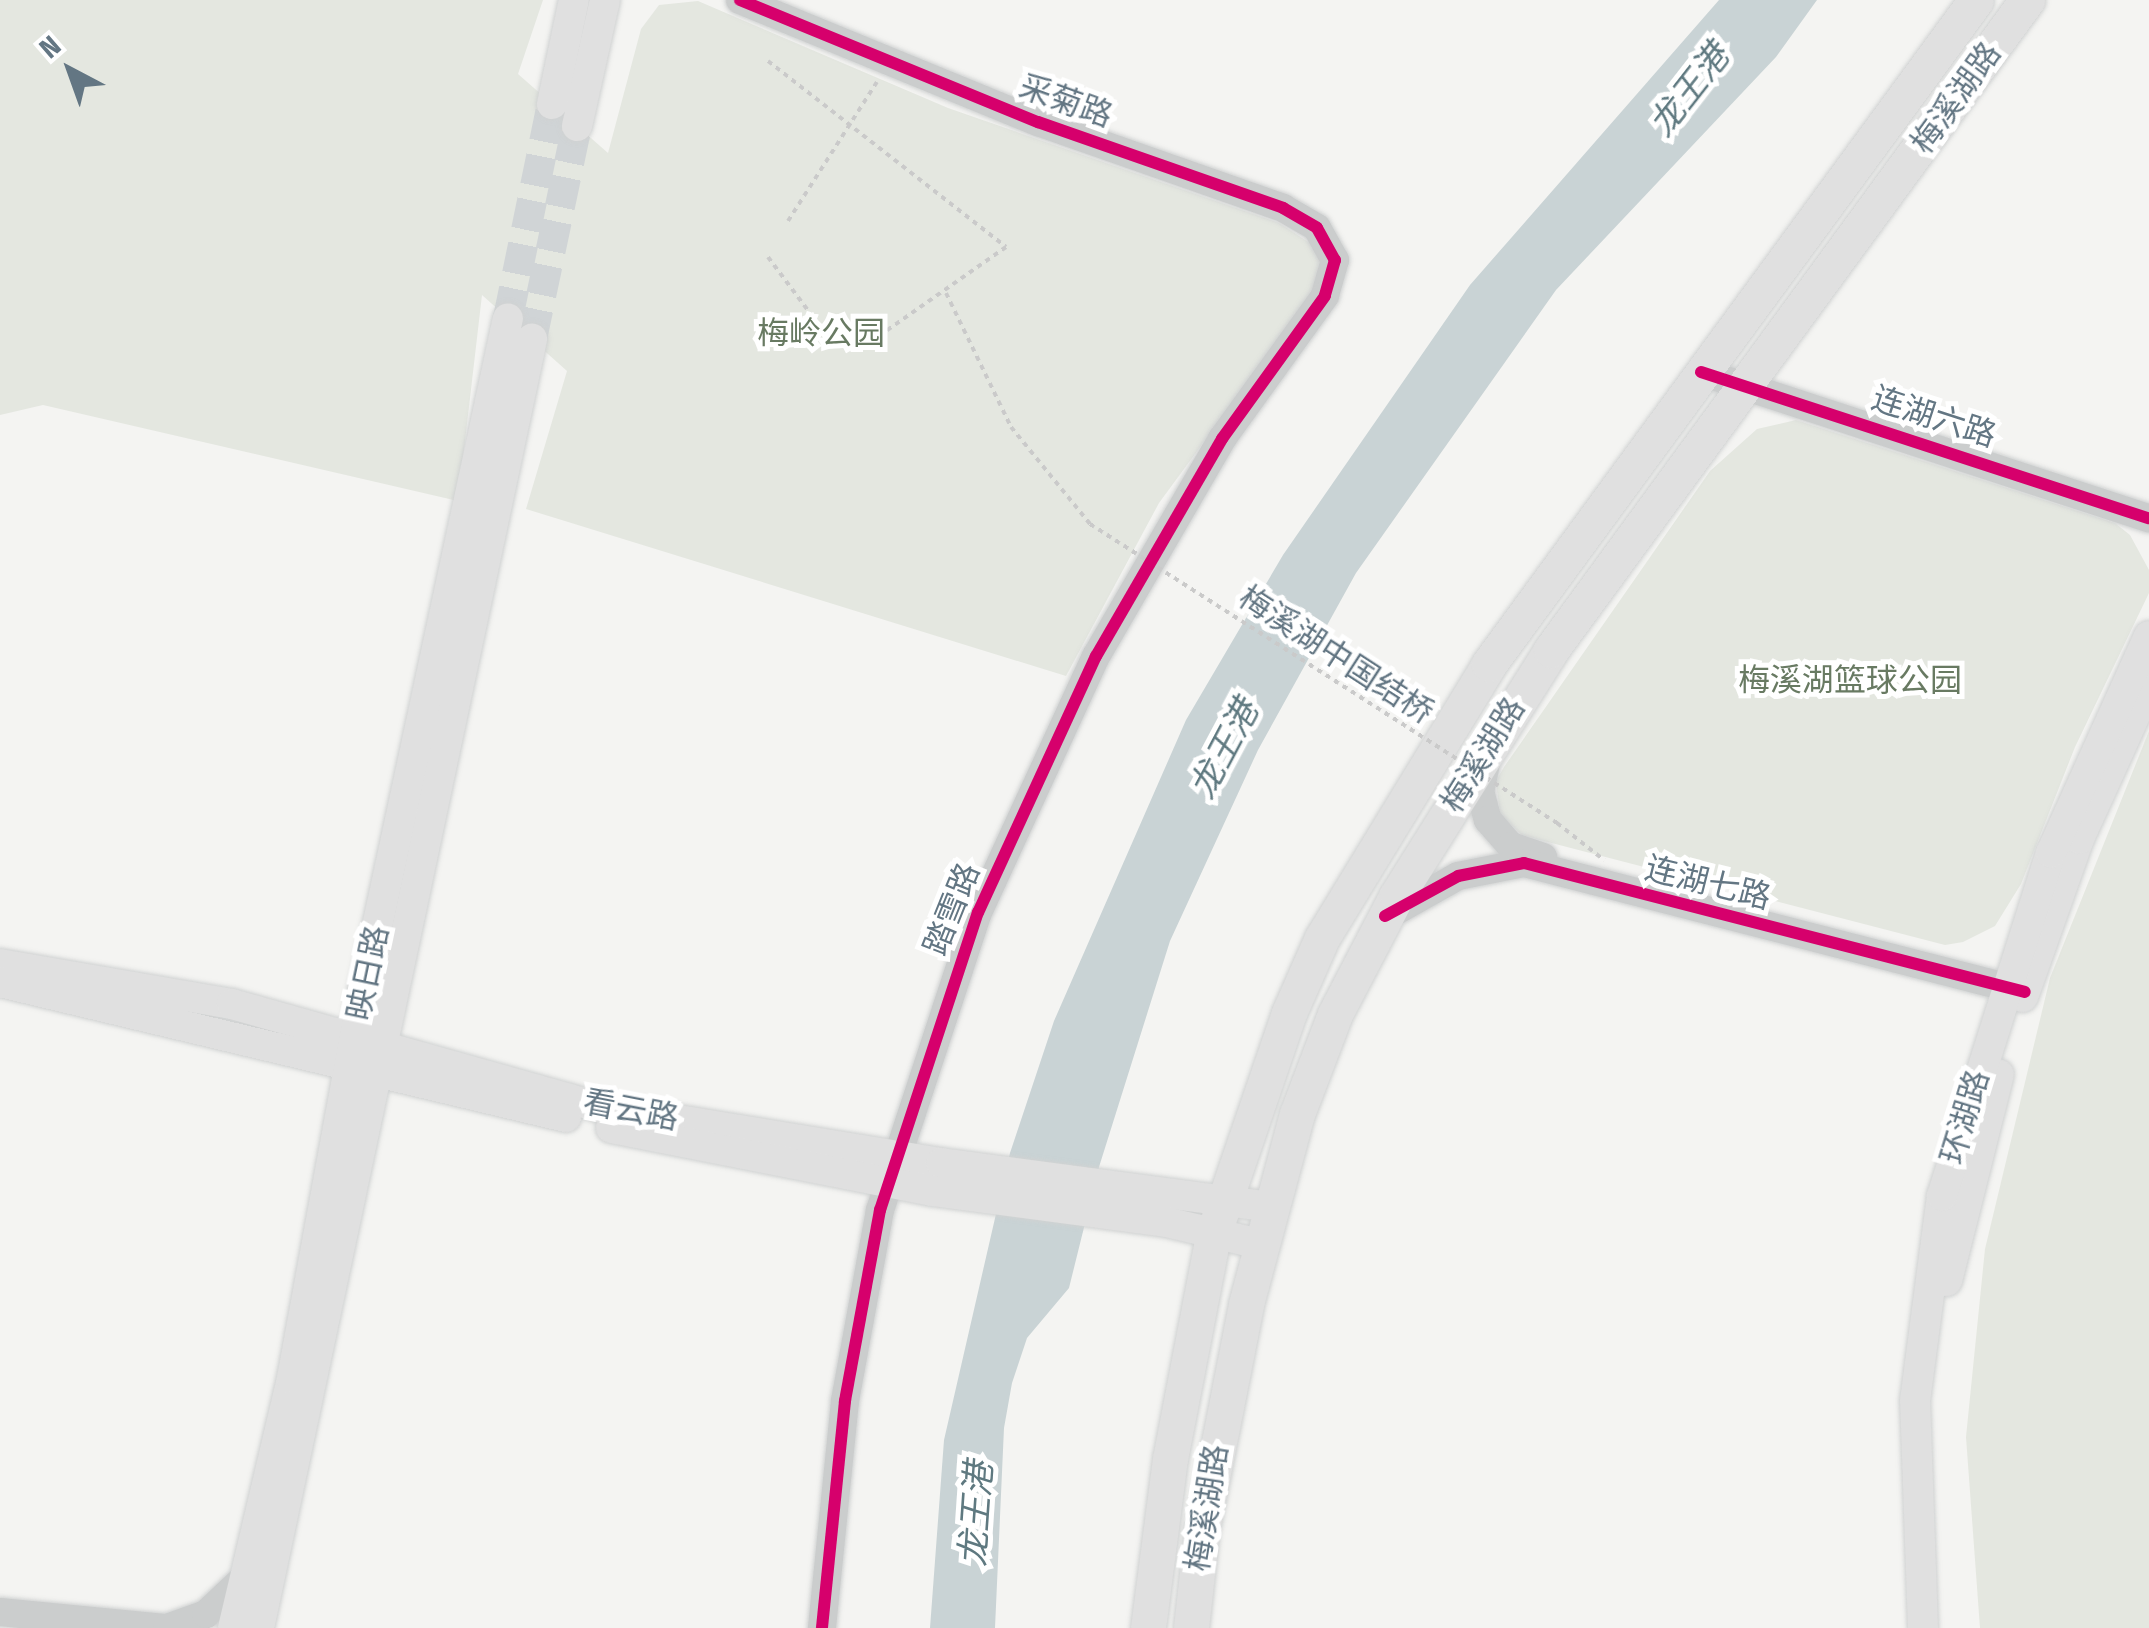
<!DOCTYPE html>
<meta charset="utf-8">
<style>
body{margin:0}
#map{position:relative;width:2149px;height:1628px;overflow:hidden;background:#f4f4f2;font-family:"Fira Sans Condensed","Noto Sans SC",sans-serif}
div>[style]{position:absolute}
.green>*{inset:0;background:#e4e7e0}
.water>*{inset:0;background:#c9d3d5}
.secondary-tunnel>*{height:30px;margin-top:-15px;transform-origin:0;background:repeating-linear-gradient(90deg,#d0d4d6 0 30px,transparent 0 45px)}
.path>*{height:4px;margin-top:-2px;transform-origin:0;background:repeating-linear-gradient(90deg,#cacaca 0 5px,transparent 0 10px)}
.roads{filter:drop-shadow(0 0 2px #d0d2d2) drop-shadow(0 0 2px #d0d2d2)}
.tertiary>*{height:28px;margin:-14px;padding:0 14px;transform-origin:14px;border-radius:14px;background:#cbcdcd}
.secondary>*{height:30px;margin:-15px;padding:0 15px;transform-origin:15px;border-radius:15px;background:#e0e0e0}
.primary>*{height:35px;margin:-17.5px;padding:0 17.5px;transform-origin:17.5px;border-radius:17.5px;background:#e0e0e0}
.path-bridge>*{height:4px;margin-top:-2px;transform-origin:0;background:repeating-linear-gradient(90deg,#cacaca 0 5px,transparent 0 10px)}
.cycleway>*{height:12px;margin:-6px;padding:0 6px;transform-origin:6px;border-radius:6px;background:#d6006c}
span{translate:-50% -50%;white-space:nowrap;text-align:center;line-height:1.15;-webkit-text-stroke:10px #fff;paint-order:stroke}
.street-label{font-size:32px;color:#637683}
.park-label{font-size:32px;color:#687a62}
.water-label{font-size:35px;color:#5f7980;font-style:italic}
.north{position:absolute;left:20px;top:20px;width:100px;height:100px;-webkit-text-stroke:8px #fff;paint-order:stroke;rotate:319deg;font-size:28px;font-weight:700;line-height:40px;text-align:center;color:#637683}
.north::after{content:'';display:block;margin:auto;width:35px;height:45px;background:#637683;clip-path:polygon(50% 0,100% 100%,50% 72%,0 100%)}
</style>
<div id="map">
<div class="green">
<div style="clip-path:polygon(0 0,543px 0,518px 74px,608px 153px,641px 29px,659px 5px,698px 1px,948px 108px,1279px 223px,1313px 245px,1322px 267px,1309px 299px,1159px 503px,1066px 676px,526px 509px,567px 371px,482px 295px,458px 501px,43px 405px,0 415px)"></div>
<div style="clip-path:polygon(1796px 420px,2115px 523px,2130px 535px,2149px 570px,2149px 593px,2075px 747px,2021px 884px,1995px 926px,1963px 942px,1945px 945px,1540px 840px,1522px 835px,1500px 814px,1496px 781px,1504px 767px,1710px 471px,1757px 429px)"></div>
<div style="clip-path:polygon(2149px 731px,2149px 1628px,1980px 1628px,1966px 1437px,1985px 1249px,2050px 978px)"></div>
</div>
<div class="water">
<div style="clip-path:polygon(1719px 0,1817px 0,1776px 57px,1556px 290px,1356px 573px,1258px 750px,1170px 941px,1099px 1167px,1069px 1288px,1027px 1338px,1012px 1383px,1004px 1428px,995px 1628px,930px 1628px,944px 1440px,1010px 1153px,1054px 1021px,1186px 720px,1283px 555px,1470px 285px)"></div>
</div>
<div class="secondary-tunnel">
<div style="left:508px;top:318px;width:218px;rotate:-78.4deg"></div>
<div style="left:532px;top:339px;width:218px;rotate:-78.1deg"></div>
</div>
<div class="path">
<div style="left:768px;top:61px;width:302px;rotate:38deg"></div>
<div style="left:1006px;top:247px;width:162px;rotate:145deg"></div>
<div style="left:873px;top:340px;width:49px;rotate:-171.7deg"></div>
<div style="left:825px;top:333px;width:95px;rotate:-126.9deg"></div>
<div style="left:788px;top:221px;width:165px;rotate:-57.4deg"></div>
<div style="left:946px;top:293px;width:149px;rotate:64.1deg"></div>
<div style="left:1011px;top:427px;width:125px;rotate:50.8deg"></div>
<div style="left:1557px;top:823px;width:60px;rotate:38.2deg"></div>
</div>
<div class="roads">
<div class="tertiary">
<div style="left:740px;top:0;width:322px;rotate:22.3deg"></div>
<div style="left:1038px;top:122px;width:260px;rotate:19.3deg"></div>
<div style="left:1283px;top:208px;width:39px;rotate:30deg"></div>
<div style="left:1317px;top:228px;width:37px;rotate:61deg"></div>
<div style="left:1335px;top:260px;width:37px;rotate:106deg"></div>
<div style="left:1325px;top:296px;width:176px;rotate:125.8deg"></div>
<div style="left:1222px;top:439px;width:251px;rotate:120.1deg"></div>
<div style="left:1096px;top:656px;width:282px;rotate:114.7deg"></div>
<div style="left:978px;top:912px;width:314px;rotate:108.2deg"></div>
<div style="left:880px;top:1210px;width:194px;rotate:100.4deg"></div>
<div style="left:845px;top:1401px;width:228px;rotate:95.8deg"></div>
<div style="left:1701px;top:372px;width:471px;rotate:18.1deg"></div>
<div style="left:1487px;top:759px;width:33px;rotate:102deg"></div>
<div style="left:1480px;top:791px;width:30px;rotate:75deg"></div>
<div style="left:1488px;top:820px;width:35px;rotate:49deg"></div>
<div style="left:1511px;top:846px;width:34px;rotate:19deg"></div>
<div style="left:1387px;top:916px;width:81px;rotate:-29.4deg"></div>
<div style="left:1458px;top:876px;width:67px;rotate:-11.1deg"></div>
<div style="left:1524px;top:863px;width:517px;rotate:14.44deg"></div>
<div style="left:0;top:1612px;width:168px;rotate:5.5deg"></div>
<div style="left:167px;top:1628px;width:41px;rotate:-19.7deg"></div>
<div style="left:206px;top:1614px;width:51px;rotate:-43.4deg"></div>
</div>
<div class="secondary">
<div style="left:552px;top:104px;width:106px;rotate:-78.1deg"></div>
<div style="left:577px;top:126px;width:129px;rotate:-77.5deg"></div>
<div style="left:0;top:964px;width:235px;rotate:9.8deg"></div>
<div style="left:232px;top:1004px;width:381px;rotate:15.7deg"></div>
<div style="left:599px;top:1107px;width:347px;rotate:9.3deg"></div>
<div style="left:941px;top:1163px;width:334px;rotate:7.6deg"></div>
<div style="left:0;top:982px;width:582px;rotate:13.42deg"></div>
<div style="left:2023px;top:997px;width:168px;rotate:-70.5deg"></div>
<div style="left:2079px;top:839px;width:169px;rotate:-65.6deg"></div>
<div style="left:611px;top:1128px;width:327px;rotate:11.1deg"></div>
<div style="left:932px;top:1191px;width:236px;rotate:7.5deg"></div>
<div style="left:1166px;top:1222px;width:97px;rotate:13.2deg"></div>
<div style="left:1947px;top:1281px;width:213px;rotate:-75.9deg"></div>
<div style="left:233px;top:1628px;width:257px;rotate:-76.7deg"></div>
<div style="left:292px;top:1378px;width:392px;rotate:-79.6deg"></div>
<div style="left:363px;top:992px;width:689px;rotate:-77.86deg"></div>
<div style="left:259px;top:1628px;width:1318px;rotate:-78.04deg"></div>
<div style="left:1923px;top:1628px;width:227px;rotate:-92deg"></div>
<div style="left:1915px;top:1401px;width:207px;rotate:-82.5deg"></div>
<div style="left:1942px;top:1196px;width:360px;rotate:-72.4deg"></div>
<div style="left:2051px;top:853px;width:238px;rotate:-65.7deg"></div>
</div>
<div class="primary">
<div style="left:1148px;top:1628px;width:170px;rotate:-82.6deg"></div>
<div style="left:1170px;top:1459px;width:228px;rotate:-79.1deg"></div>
<div style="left:1213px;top:1235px;width:235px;rotate:-71.1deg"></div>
<div style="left:1289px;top:1013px;width:82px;rotate:-66.3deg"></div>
<div style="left:1322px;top:938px;width:321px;rotate:-58.6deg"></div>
<div style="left:1489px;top:664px;width:823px;rotate:-53.74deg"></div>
<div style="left:1191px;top:1628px;width:100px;rotate:-83.7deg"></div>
<div style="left:1202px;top:1529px;width:229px;rotate:-78.9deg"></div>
<div style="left:1246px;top:1304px;width:197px;rotate:-75deg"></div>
<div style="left:1297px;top:1114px;width:107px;rotate:-69.2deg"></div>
<div style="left:1335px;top:1014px;width:134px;rotate:-62.5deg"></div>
<div style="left:1397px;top:895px;width:289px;rotate:-57.8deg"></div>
<div style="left:1551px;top:650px;width:806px;rotate:-53.78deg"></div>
</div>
</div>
<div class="path-bridge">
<div style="left:1090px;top:524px;width:555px;rotate:32.63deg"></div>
</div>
<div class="cycleway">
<div style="left:740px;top:0;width:322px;rotate:22.3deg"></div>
<div style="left:1038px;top:122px;width:260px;rotate:19.3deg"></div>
<div style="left:1283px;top:208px;width:39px;rotate:30deg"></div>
<div style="left:1317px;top:228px;width:37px;rotate:61deg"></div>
<div style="left:1335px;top:260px;width:37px;rotate:106deg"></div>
<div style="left:1325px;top:296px;width:176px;rotate:125.8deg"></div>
<div style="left:1222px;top:439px;width:251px;rotate:120.1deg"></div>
<div style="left:1096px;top:656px;width:282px;rotate:114.7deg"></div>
<div style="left:978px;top:912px;width:314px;rotate:108.2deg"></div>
<div style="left:880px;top:1210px;width:194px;rotate:100.4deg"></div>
<div style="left:845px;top:1401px;width:228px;rotate:95.8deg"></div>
<div style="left:1701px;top:372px;width:471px;rotate:18.1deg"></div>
<div style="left:1385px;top:916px;width:83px;rotate:-28.7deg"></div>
<div style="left:1458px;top:876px;width:67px;rotate:-11.1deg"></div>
<div style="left:1524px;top:863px;width:517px;rotate:14.44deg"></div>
</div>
<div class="street-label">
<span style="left:1956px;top:98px;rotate:-54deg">梅溪湖路</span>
<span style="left:1066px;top:101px;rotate:20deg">采菊路</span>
<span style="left:1934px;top:417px;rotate:18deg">连湖六路</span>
<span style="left:1336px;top:655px;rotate:33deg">梅溪湖中国结桥</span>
<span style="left:1483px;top:755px;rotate:-58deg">梅溪湖路</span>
<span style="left:1708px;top:883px;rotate:14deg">连湖七路</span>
<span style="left:952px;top:909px;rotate:-68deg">踏雪路</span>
<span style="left:368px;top:973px;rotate:-78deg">映日路</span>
<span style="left:631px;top:1110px;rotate:11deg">看云路</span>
<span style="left:1965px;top:1117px;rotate:-73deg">环湖路</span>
<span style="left:1207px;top:1508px;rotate:-81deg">梅溪湖路</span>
</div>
<div class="park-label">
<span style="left:821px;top:333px">梅岭公园</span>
<span style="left:1850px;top:680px">梅溪湖篮球公园</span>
</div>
<div class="water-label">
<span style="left:1689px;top:90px;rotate:-52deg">龙王港</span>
<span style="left:1224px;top:749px;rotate:-62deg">龙王港</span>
<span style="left:976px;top:1514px;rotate:-86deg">龙王港</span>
</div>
<div class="north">N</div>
</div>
